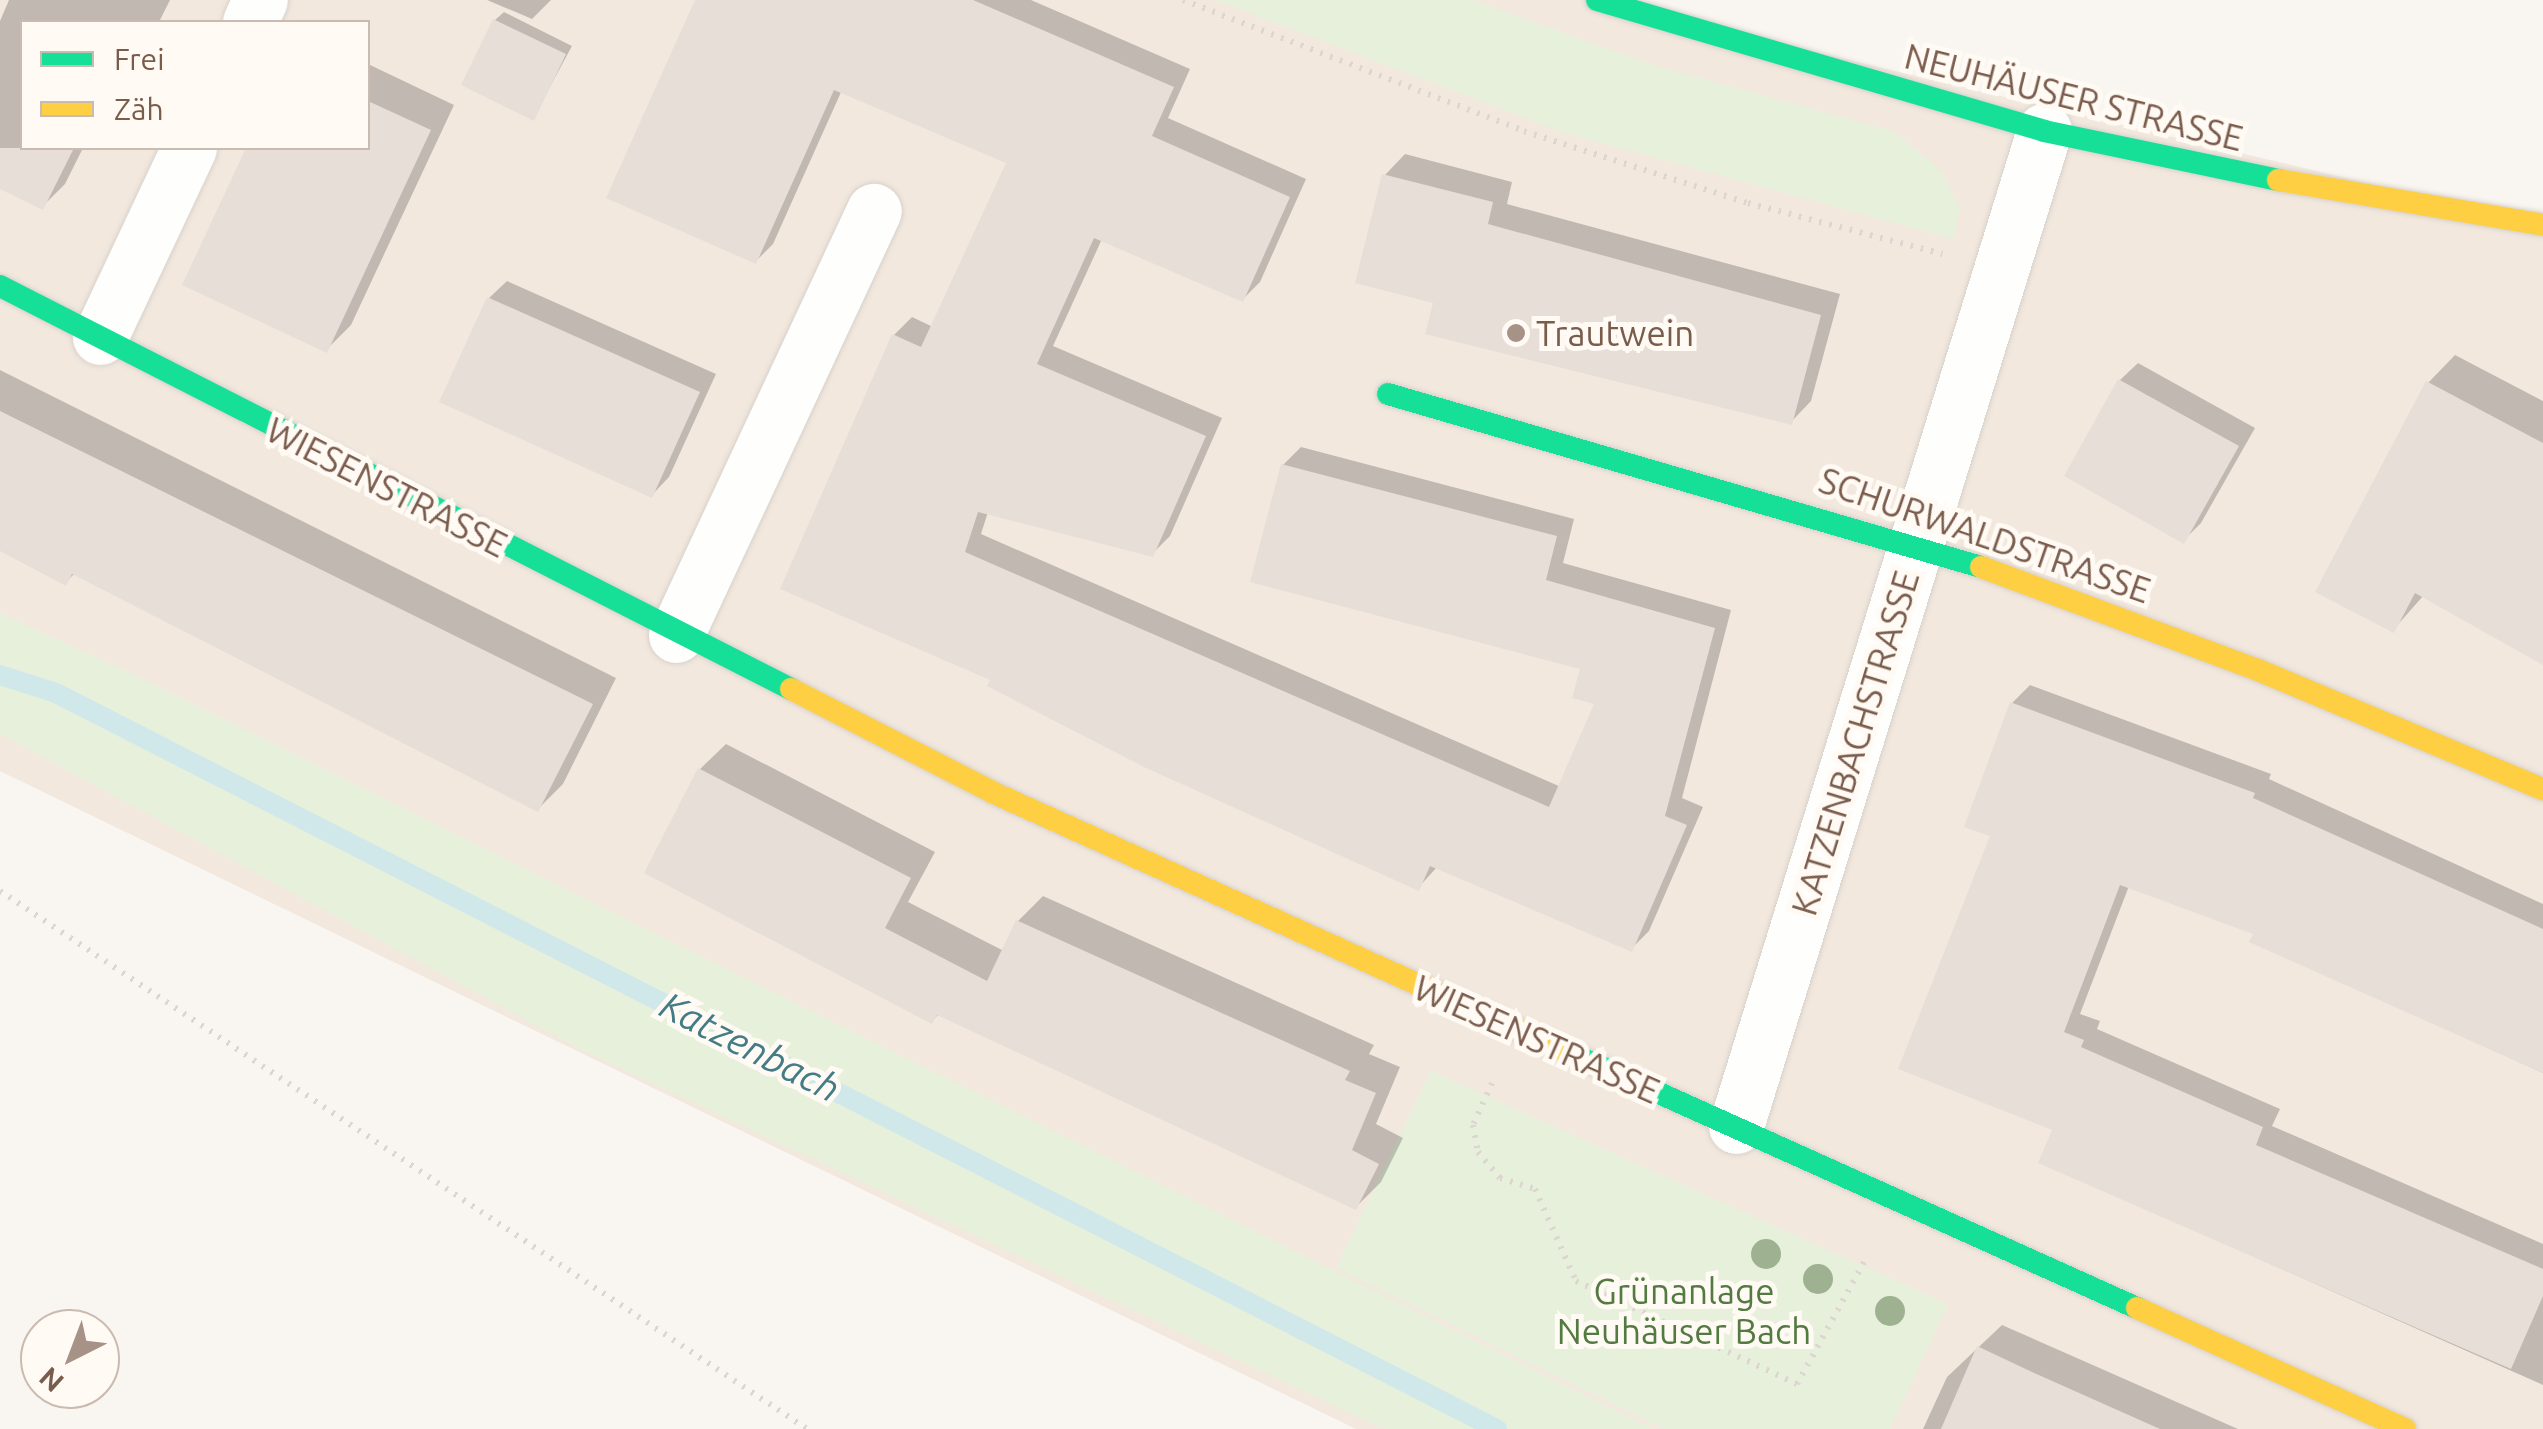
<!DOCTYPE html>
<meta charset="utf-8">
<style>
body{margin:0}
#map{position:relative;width:2543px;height:1429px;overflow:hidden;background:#f9f5f0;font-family:Ubuntu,sans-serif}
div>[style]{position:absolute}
.residential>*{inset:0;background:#f2e8de}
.green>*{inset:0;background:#e7f0db}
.shadow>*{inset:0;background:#0003}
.stream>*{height:20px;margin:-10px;padding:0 10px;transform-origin:10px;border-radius:10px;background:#d0e8ea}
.building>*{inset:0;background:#e6ded7}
.path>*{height:6px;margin-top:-3px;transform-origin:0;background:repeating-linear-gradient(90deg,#dcd5d0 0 2.5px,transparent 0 10.5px)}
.roads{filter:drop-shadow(0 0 2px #d7d1cb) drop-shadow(0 0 2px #d7d1cb)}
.street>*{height:55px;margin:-27.5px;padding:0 27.5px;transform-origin:27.5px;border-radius:27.5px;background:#fefefd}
.fast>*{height:22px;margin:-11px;padding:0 11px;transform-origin:11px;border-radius:11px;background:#16e098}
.slow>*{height:22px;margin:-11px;padding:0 11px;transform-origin:11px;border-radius:11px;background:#ffcf43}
.trees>*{width:30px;height:30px;margin:-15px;border-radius:50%;background:#9eb190}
.dots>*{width:28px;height:28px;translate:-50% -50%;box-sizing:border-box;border:5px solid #fffaf3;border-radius:50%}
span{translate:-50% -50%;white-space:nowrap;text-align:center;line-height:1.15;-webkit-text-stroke:10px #fffaf3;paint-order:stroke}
.street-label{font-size:35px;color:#7a5c4d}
.poi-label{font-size:35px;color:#7a5c4d}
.left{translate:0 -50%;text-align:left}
.park-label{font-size:35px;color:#537a41}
.water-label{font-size:38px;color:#437c86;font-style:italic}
.legend{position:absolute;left:20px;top:20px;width:350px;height:130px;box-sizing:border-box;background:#fffaf3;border:2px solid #cabbb1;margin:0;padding:12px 18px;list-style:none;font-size:30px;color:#7a5c4d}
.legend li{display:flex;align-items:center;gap:20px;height:50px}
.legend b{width:50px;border:2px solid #cabbb1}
.north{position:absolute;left:20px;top:1309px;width:100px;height:100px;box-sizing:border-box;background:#fffaf3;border:2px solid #cabbb1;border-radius:50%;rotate:222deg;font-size:28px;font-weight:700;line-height:40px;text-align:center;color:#7a5c4d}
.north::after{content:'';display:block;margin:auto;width:35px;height:45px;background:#a69286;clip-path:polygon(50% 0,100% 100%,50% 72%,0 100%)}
</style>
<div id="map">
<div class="residential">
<div style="clip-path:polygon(evenodd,0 0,1597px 0,2543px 225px,2543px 1429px,1356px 1429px,0 771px,0 0,22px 22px,368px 22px,368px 148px,22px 148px,22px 22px)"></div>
</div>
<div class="green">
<div style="clip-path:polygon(1215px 0,1473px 0,1653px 65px,1893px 131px,1943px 172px,1960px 211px,1953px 239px,1565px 133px)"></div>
<div style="clip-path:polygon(0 613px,139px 677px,1653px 1429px,1384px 1429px,578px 1048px,0 734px)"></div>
<div style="clip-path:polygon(1431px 1071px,1948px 1304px,1890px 1429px,1664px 1429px,1336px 1268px)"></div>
</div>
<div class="shadow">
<div style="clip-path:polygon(9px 0,170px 0,159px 22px,22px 22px,22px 148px,83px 148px,65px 184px,42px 207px,0 186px,0 21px)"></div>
<div style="clip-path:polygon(487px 0,551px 0,532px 19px)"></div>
<div style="clip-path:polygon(697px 0,1031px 0,1190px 69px,1168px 118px,1306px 179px,1260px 282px,1243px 299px,1102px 239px,1053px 346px,1222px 418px,1170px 536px,1152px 554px,988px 512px,981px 534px,1561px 787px,1597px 702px,1583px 668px,1283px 465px,1301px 447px,1574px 519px,1563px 563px,1731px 610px,1682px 798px,1703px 807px,1649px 931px,1631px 949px,1438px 866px,1418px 888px,993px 679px,894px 335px,912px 317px,933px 327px,1009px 161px,842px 90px,773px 244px,756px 261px)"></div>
<div style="clip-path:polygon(504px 12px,572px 46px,533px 118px,495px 20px)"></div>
<div style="clip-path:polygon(368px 64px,454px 105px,351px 325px,326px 350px,185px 283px,248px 148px,368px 148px)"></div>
<div style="clip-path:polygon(1405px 154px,1512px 182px,1507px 204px,1840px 294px,1811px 401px,1791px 422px,1436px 301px,1385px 175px)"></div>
<div style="clip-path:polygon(507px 281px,716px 374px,669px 477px,652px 495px,489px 298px)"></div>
<div style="clip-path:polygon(2455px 355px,2543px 401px,2543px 663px,2424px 595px,2393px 630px,2428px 383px)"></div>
<div style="clip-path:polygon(2138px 363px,2255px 428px,2201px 523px,2184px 540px,2120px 380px)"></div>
<div style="clip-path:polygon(0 370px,616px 678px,563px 784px,538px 809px,75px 573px,65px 583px,0 548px)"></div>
<div style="clip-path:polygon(2030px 685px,2271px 774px,2269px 779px,2543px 904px,2543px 1073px,2253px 941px,2257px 932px,2129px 886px,2080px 1014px,2100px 1021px,2097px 1029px,2280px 1109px,2272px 1126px,2543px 1244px,2543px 1385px,2041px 1162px,2055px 1128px,1994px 835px,2012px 703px)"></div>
<div style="clip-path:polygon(726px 744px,935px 852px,908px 902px,1004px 951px,1018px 921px,1043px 896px,1374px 1045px,1369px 1054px,1400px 1067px,1376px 1124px,1403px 1138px,1381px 1182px,1356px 1207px,939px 1014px,932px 1021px,647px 872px,700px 769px)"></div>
<div style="clip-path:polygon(2002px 1325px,2238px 1429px,1923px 1429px,1947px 1377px)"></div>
</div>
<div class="stream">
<div style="left:0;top:675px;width:59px;rotate:17.8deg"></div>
<div style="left:56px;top:693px;width:1618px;rotate:27.06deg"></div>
</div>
<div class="building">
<div style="clip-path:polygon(695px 0,973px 0,1174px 87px,1152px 136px,1290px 197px,1243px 302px,1094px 238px,1037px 364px,1206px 436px,1153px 557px,978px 512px,965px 552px,1549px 807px,1594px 704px,1572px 698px,1580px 669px,1250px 582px,1281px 464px,1557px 536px,1546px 580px,1715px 628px,1665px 816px,1687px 825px,1632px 952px,1430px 866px,1419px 891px,1144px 767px,987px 686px,990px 680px,780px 589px,892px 334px,921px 347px,1006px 163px,834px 90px,756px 264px,606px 198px)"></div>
<div style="clip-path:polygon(493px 19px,566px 54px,534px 121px,461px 85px)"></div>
<div style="clip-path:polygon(368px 101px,431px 130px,327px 353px,182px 285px,246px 148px,368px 148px)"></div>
<div style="clip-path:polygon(0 148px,74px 148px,43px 210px,0 189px)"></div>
<div style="clip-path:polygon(1382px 174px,1493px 202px,1488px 224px,1821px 315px,1792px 425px,1425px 334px,1433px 303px,1355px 283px)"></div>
<div style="clip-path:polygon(487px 297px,700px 392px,652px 498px,439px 402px)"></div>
<div style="clip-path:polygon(2118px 379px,2239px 446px,2184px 544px,2064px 476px)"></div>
<div style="clip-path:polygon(2426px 381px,2543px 443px,2543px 665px,2415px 593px,2394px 633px,2315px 592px)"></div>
<div style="clip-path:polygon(0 411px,593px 704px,538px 812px,72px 574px,66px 586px,0 551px)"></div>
<div style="clip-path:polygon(2010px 702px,2255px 793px,2253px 798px,2543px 929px,2543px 1073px,2249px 942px,2253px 934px,2120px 885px,2064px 1032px,2084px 1040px,2081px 1047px,2263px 1127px,2256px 1145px,2543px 1269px,2543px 1296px,2511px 1369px,2038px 1163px,2052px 1130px,1898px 1069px,1990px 836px,1964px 827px)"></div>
<div style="clip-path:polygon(698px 768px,911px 878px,885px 928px,987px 981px,1016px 920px,1350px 1071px,1345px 1080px,1376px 1093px,1352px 1150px,1379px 1164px,1356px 1210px,937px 1015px,932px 1024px,644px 873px)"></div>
<div style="clip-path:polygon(1977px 1346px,2032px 1372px,2160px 1429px,1941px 1429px)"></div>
</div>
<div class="path">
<div style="left:1183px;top:0;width:365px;rotate:21deg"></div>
<div style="left:1524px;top:131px;width:235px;rotate:17.8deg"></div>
<div style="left:1748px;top:203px;width:201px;rotate:14.7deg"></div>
<div style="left:0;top:891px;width:970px;rotate:33.69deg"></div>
<div style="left:1492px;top:1083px;width:46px;rotate:114.3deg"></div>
<div style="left:1473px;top:1125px;width:27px;rotate:80deg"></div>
<div style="left:1478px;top:1152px;width:34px;rotate:50deg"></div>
<div style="left:1500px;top:1178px;width:37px;rotate:17deg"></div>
<div style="left:1535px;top:1189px;width:101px;rotate:66deg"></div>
<div style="left:1576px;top:1281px;width:244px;rotate:25deg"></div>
<div style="left:1797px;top:1384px;width:147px;rotate:-61.2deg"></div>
</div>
<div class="roads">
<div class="street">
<div style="left:250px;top:22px;width:24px;rotate:-66deg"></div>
<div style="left:100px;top:337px;width:209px;rotate:-64.8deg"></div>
<div style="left:676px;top:635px;width:468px;rotate:-65deg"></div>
<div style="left:1736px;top:1126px;width:1042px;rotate:-72.8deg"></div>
</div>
<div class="fast">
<div style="left:1597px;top:0;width:466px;rotate:16.3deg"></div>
<div style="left:2044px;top:131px;width:239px;rotate:11.8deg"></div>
<div style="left:0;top:286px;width:888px;rotate:27deg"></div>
<div style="left:1388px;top:394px;width:618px;rotate:16.26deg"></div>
<div style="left:1561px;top:1049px;width:632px;rotate:24.21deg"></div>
</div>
<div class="slow">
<div style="left:2278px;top:180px;width:269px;rotate:9.6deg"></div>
<div style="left:1981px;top:567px;width:296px;rotate:20.4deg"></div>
<div style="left:2258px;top:670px;width:309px;rotate:22.7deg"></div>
<div style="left:791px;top:689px;width:228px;rotate:27.1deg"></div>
<div style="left:994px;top:793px;width:622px;rotate:24.3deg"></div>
<div style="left:2137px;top:1308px;width:294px;rotate:24.3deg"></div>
</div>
</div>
<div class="trees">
<div style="left:1766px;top:1254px"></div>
<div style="left:1818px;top:1279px"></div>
<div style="left:1890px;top:1311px"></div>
</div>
<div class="dots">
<div style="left:1516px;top:333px;background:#a69286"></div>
</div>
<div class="street-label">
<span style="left:2074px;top:97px;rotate:14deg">NEUHÄUSER STRASSE</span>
<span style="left:387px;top:487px;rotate:27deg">WIESENSTRASSE</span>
<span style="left:1985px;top:535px;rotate:19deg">SCHURWALDSTRASSE</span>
<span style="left:1855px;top:743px;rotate:-73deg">KATZENBACHSTRASSE</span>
<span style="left:1537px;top:1039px;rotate:24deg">WIESENSTRASSE</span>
</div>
<div class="poi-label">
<span class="left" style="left:1536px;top:333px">Trautwein</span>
</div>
<div class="park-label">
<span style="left:1684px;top:1311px">Grünanlage<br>Neuhäuser Bach</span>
</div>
<div class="water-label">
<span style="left:750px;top:1047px;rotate:27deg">Katzenbach</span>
</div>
<ul class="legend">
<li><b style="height:12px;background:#16e098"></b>Frei</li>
<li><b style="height:12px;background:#ffcf43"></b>Zäh</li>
</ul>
<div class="north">N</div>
</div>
